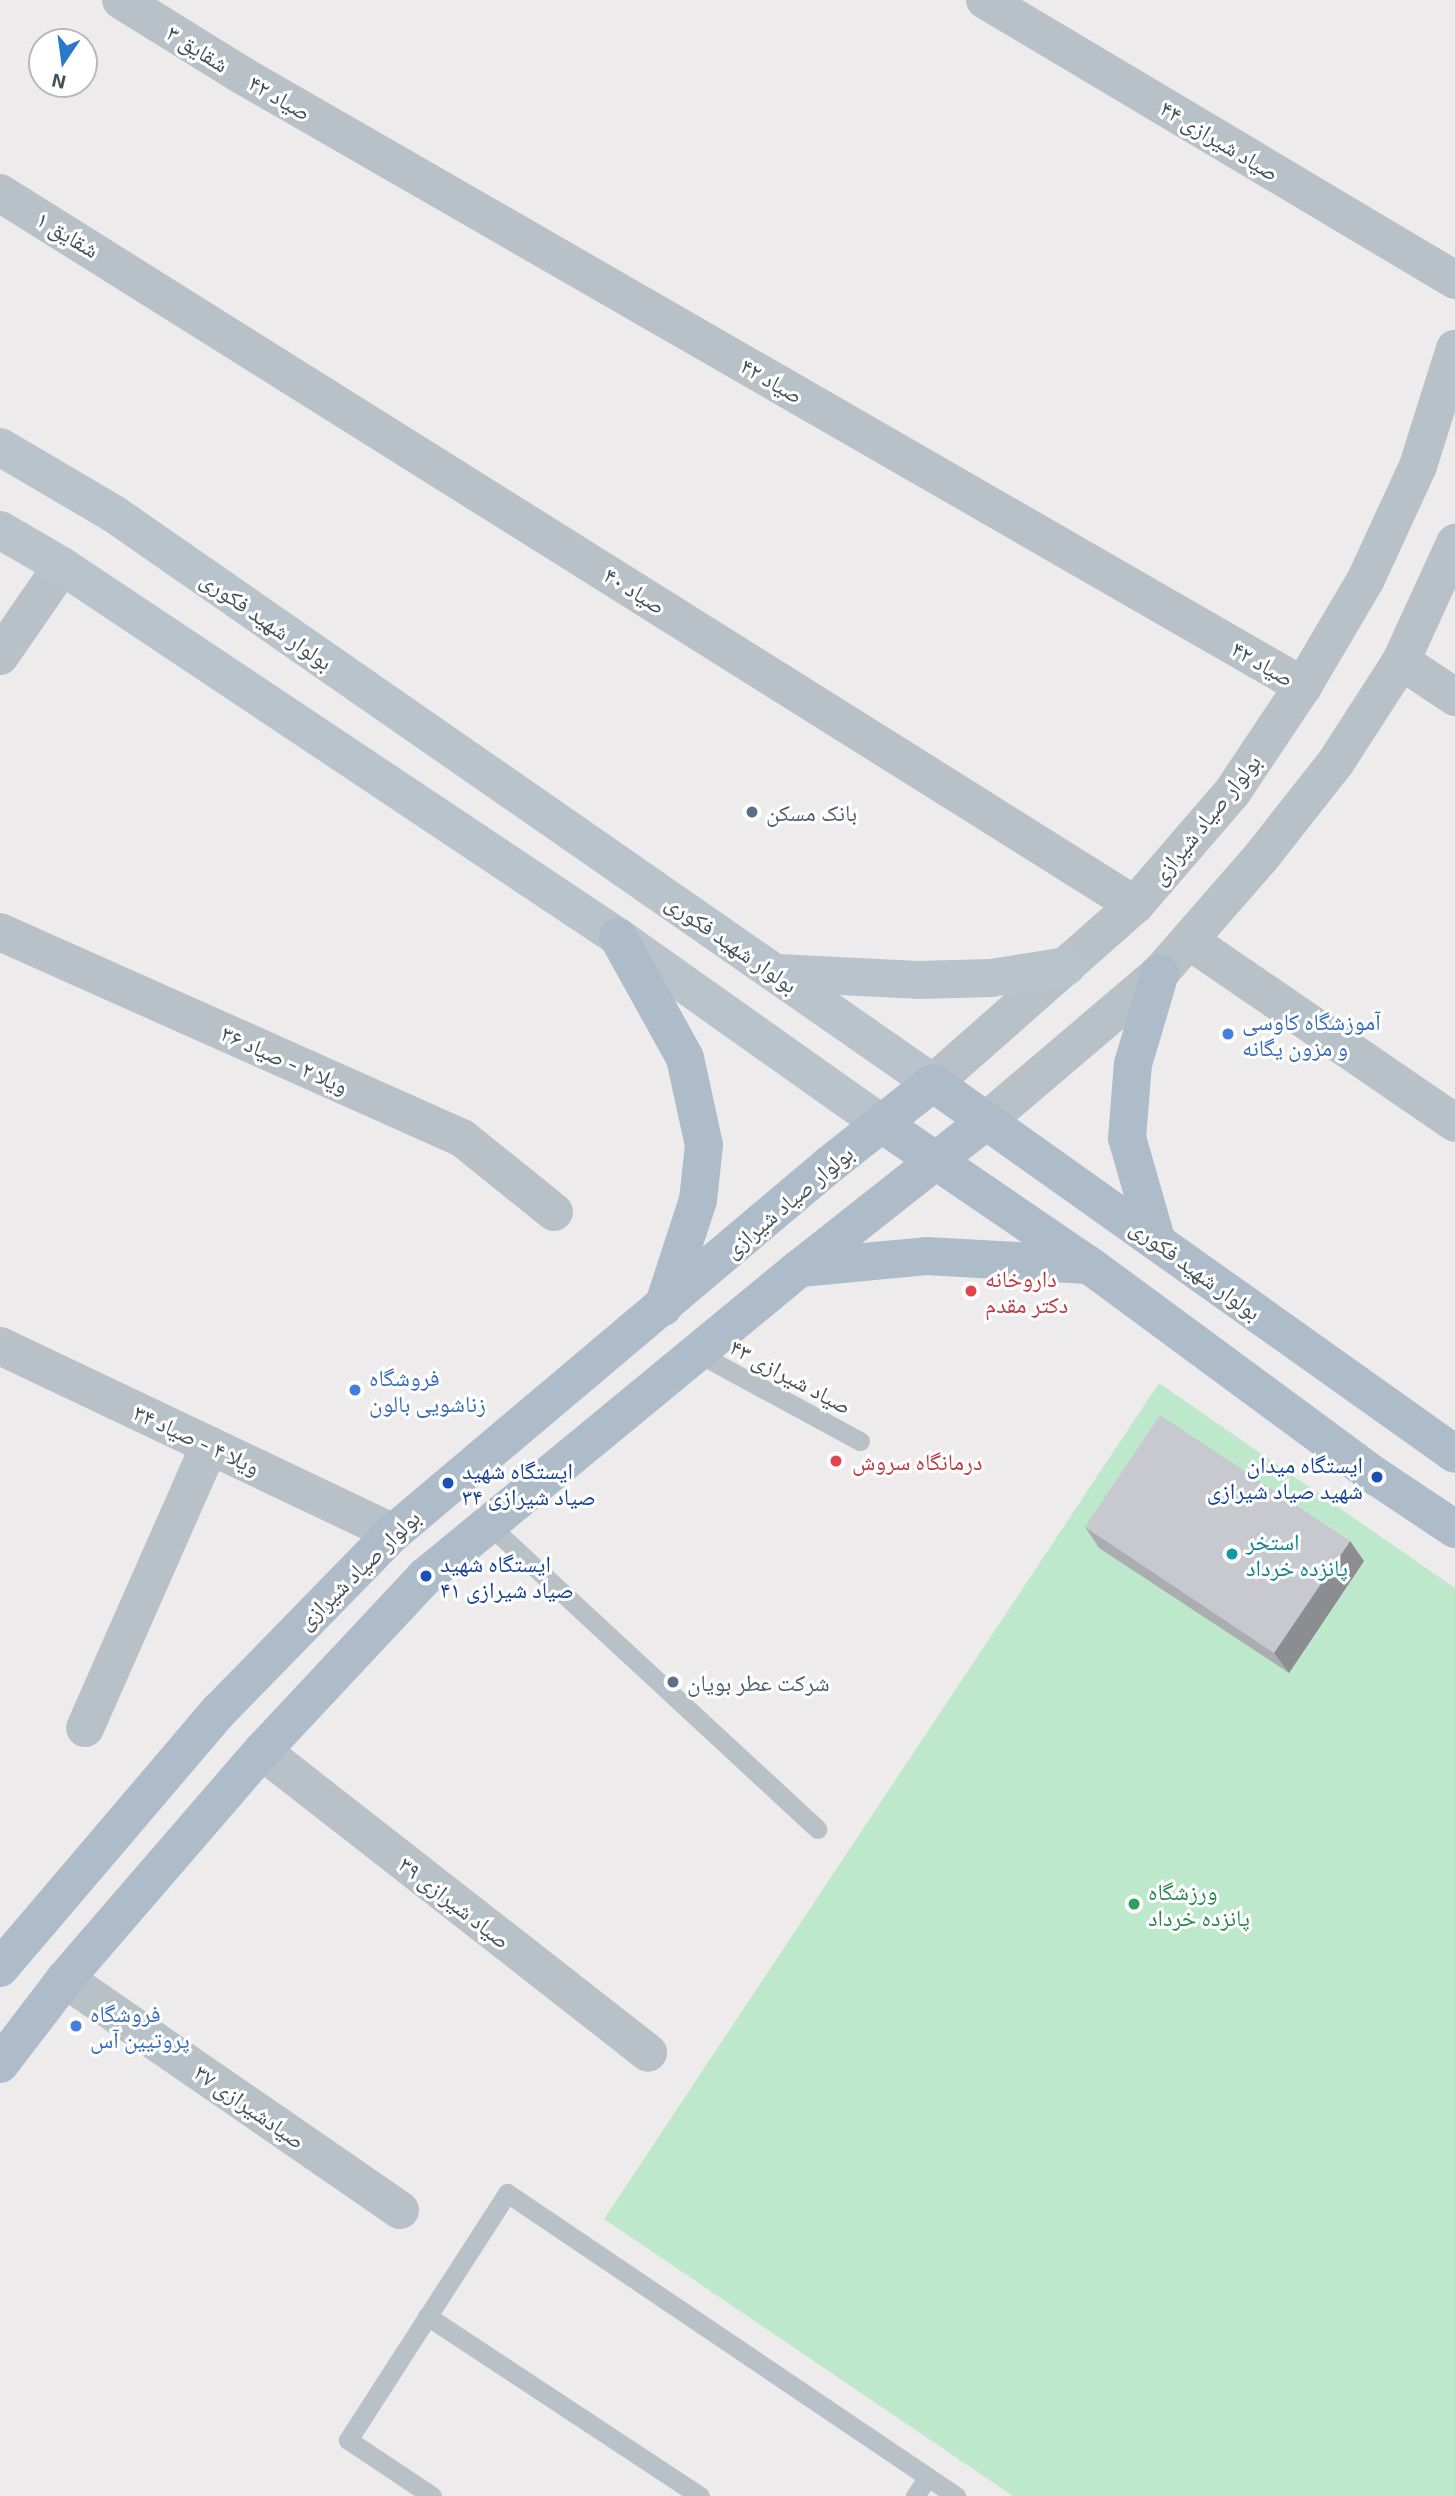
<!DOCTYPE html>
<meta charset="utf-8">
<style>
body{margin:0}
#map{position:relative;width:1455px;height:2496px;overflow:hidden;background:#eeebec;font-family:"Exo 2","Noto Naskh Arabic",sans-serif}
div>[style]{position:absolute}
.green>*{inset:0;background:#bde8cb}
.service>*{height:19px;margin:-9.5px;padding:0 9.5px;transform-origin:9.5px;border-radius:9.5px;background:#b8c1c7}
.minor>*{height:38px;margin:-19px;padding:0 19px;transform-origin:19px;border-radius:19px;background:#b8c1c7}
.tertiary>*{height:38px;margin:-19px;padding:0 19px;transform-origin:19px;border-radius:19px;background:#b8c1c7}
.secondary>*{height:38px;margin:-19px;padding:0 19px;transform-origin:19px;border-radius:19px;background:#b9c3cc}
.primary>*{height:38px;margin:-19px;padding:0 19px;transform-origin:19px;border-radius:19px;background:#adbcc8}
.wall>*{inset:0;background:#abadb1}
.shaded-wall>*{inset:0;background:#8b8d90}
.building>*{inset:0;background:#c7c9ce}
.dots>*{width:19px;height:19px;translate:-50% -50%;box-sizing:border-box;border:4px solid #fff;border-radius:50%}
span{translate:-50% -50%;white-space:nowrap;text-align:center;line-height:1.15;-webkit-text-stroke:6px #fff;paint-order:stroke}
.street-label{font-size:23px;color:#465057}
.service-label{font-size:23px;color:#4e5e75}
.left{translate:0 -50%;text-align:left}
.shop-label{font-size:23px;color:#366cbe}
.health-label{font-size:23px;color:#be3a42}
.transit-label{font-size:23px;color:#164399}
.right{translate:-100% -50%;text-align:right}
.culture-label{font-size:23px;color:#0d838f}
.leisure-label{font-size:23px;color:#27864d}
.north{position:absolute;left:28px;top:28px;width:70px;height:70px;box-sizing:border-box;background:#fff;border:2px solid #b5b9bc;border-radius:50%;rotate:193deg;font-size:19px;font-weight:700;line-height:28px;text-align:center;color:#465057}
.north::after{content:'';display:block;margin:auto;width:24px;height:32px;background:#2b78c8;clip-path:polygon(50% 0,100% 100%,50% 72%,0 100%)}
</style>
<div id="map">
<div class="green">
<div style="clip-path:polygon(1159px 1383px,1455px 1588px,1455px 2496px,1013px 2496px,604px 2219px)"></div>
</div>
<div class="service">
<div style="left:699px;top:1354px;width:183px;rotate:28.4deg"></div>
<div style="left:488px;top:1524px;width:449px;rotate:42.8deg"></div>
<div style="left:427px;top:2316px;width:327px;rotate:33.4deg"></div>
<div style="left:432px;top:2496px;width:101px;rotate:-146.3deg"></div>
<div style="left:348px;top:2440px;width:294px;rotate:-57.2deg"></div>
<div style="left:507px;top:2193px;width:542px;rotate:34.01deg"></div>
<div style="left:915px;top:2496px;width:23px;rotate:-56deg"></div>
</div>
<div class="minor">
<div style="left:121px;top:0;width:140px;rotate:31.9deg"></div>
<div style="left:240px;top:74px;width:1227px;rotate:29.93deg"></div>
<div style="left:985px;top:0;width:547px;rotate:30.78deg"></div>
<div style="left:0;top:193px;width:1340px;rotate:32.1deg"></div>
<div style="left:0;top:656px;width:109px;rotate:-55.4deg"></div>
<div style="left:1401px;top:661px;width:65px;rotate:33.7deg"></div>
<div style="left:0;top:932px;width:506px;rotate:24.03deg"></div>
<div style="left:462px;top:1138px;width:118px;rotate:38.8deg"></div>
<div style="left:1191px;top:942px;width:320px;rotate:34.4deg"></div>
<div style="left:0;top:1346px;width:435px;rotate:25.4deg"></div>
<div style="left:85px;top:1728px;width:309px;rotate:-66.2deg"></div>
<div style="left:262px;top:1751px;width:490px;rotate:38deg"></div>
<div style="left:65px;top:1979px;width:407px;rotate:34.6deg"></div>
</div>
<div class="tertiary">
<div style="left:933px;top:1083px;width:269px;rotate:-41.4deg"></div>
<div style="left:1135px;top:905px;width:150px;rotate:-49.3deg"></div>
<div style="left:1233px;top:791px;width:126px;rotate:-56.3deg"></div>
<div style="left:1303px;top:686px;width:124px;rotate:-59.5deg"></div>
<div style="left:1366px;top:579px;width:124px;rotate:-65.3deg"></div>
<div style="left:1418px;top:466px;width:123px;rotate:-72.5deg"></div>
<div style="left:986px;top:1121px;width:228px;rotate:-40.4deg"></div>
<div style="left:1160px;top:973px;width:155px;rotate:-48.9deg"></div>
<div style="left:1262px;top:856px;width:120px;rotate:-51.8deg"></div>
<div style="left:1336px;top:762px;width:120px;rotate:-57.2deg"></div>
<div style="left:1401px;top:661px;width:130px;rotate:-65.4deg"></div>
</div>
<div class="secondary">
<div style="left:0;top:447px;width:132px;rotate:30.4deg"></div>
<div style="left:114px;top:514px;width:997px;rotate:34.79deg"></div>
<div style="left:0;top:530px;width:72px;rotate:30.1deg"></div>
<div style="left:62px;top:566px;width:668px;rotate:33.71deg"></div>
<div style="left:618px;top:937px;width:324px;rotate:35.3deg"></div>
<div style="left:777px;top:973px;width:141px;rotate:2.8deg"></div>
<div style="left:918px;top:980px;width:73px;rotate:-1.6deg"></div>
<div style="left:991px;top:978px;width:77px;rotate:-9deg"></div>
</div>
<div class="primary">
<div style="left:618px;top:937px;width:138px;rotate:61deg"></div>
<div style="left:685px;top:1058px;width:89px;rotate:77.7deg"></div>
<div style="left:704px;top:1145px;width:55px;rotate:96.2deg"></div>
<div style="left:698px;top:1200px;width:113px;rotate:108.1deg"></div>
<div style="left:882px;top:1124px;width:250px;rotate:34.3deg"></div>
<div style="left:1089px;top:1265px;width:358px;rotate:36.4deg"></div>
<div style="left:1377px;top:1477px;width:94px;rotate:33.7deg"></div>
<div style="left:1156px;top:1239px;width:105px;rotate:-106deg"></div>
<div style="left:1127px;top:1138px;width:74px;rotate:-85.4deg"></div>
<div style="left:1133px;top:1064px;width:95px;rotate:-73.5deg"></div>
<div style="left:800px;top:1268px;width:127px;rotate:-5.4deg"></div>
<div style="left:926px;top:1256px;width:162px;rotate:3.2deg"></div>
<div style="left:0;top:1968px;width:338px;rotate:-49.6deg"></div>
<div style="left:219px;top:1711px;width:249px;rotate:-45.7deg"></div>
<div style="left:393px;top:1533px;width:571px;rotate:-40.17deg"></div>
<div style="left:829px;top:1165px;width:132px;rotate:-38.3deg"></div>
<div style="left:933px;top:1083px;width:640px;rotate:35.4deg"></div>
<div style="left:0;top:2064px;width:107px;rotate:-52.6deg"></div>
<div style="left:65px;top:1979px;width:301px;rotate:-49.2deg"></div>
<div style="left:262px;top:1751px;width:240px;rotate:-46.9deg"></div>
<div style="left:426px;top:1576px;width:484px;rotate:-39.5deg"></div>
<div style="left:800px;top:1268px;width:237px;rotate:-38.3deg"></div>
</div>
<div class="wall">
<div style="clip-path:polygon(1085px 1527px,1364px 1561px,1289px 1673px,1099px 1548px)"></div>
</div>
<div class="shaded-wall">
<div style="clip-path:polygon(1350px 1541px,1364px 1561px,1289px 1673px,1274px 1653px)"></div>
</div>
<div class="building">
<div style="clip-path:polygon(1160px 1415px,1350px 1541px,1274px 1653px,1085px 1527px)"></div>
</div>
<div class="dots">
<div style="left:752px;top:812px;background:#5c6f8a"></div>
<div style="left:1228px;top:1034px;background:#3f7fe0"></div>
<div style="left:971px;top:1291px;background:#e0444e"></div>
<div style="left:355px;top:1390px;background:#3f7fe0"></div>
<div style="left:836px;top:1461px;background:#e0444e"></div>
<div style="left:1377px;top:1477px;background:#1a4fb4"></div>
<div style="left:448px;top:1483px;background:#1a4fb4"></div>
<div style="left:1232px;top:1554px;background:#0f9aa8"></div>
<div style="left:426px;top:1576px;background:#1a4fb4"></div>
<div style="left:673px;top:1682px;background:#5c6f8a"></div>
<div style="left:1134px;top:1904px;background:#2e9e5b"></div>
<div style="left:76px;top:2026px;background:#3f7fe0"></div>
</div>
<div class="street-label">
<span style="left:198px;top:48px;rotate:32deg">شقایق ۳</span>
<span style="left:280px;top:97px;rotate:30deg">صیاد ۴۲</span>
<span style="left:1220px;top:140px;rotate:31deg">صیاد شیرازی ۴۴</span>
<span style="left:68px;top:234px;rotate:31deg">شقایق ۱</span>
<span style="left:772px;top:380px;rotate:30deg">صیاد ۴۲</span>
<span style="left:635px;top:590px;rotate:32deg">صیاد ۴۰</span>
<span style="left:267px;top:620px;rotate:35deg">بولوار شهید فکوری</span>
<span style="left:1263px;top:663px;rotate:30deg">صیاد ۴۲</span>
<span style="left:1205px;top:819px;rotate:-51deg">بولوار صیاد شیرازی</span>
<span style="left:732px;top:943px;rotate:35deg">بولوار شهید فکوری</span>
<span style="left:285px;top:1059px;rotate:24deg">ویلا ۲ - صیاد ۳۶</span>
<span style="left:788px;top:1201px;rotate:-40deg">بولوار صیاد شیرازی</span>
<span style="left:1196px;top:1269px;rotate:36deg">بولوار شهید فکوری</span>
<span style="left:791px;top:1376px;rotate:28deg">صیاد شیرازی ۴۳</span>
<span style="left:197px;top:1439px;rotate:25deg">ویلا ۴ - صیاد ۳۴</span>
<span style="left:358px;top:1569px;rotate:-44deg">بولوار صیاد شیرازی</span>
<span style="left:455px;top:1902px;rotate:38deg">صیاد شیرازی ۳۹</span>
<span style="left:250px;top:2106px;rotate:35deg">صیادشیرازی ۳۷</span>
</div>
<div class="service-label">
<span class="left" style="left:766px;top:812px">بانک مسکن</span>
<span class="left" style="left:687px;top:1682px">شرکت عطر بویان</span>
</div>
<div class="shop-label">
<span class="left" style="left:1242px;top:1034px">آموزشگاه کاوسی<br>و مزون یگانه</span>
<span class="left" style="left:369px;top:1390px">فروشگاه<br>زناشویی بالون</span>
<span class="left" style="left:90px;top:2026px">فروشگاه<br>پروتیین آس</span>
</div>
<div class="health-label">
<span class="left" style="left:985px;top:1291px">داروخانه<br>دکتر مقدم</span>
<span class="left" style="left:852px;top:1461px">درمانگاه سروش</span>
</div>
<div class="transit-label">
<span class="right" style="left:1363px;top:1477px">ایستگاه میدان<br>شهید صیاد شیرازی</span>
<span class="left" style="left:462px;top:1483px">ایستگاه شهید<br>صیاد شیرازی ۳۴</span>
<span class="left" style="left:440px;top:1576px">ایستگاه شهید<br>صیاد شیرازی ۴۱</span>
</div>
<div class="culture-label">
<span class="left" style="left:1246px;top:1554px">استخر<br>پانزده خرداد</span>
</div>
<div class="leisure-label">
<span class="left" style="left:1148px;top:1904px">ورزشگاه<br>پانزده خرداد</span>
</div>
<div class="north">N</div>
</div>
